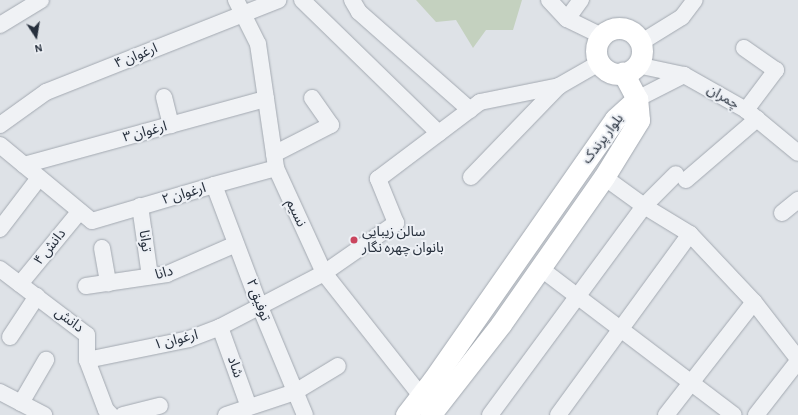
<!DOCTYPE html>
<meta charset="utf-8">
<style>
body{margin:0}
#map{position:relative;width:798px;height:415px;overflow:hidden;background:#dee2e7;font-family:"Alegreya Sans","Noto Sans Arabic",sans-serif}
div>[style]{position:absolute}
.green>*{inset:0;background:#c4d1bf}
.roads{filter:drop-shadow(0 0 1px #a3a9b1) drop-shadow(0 0 1px #a3a9b1)}
.minor>*{height:16px;margin:-8px;padding:0 8px;transform-origin:8px;border-radius:8px;background:#f0f2f5}
.major>*{height:21px;margin:-10.5px;padding:0 10.5px;transform-origin:10.5px;border-radius:10.5px;background:#fff}
.major>.ring{margin:-10.5px;padding:0;box-sizing:content-box;background:none;border:21px solid #fff;border-radius:50%}
.dots>*{width:11px;height:11px;translate:-50% -50%;box-sizing:border-box;border:2px solid #edf0f5;border-radius:50%}
span{translate:-50% -50%;white-space:nowrap;text-align:center;line-height:1.15;-webkit-text-stroke:4px #edf0f5;paint-order:stroke}
.street-label{font-size:14px;color:#27303d}
.poi-label{font-size:14px;color:#27303d}
.left{translate:0 -50%;text-align:left}
.north{position:absolute;left:16px;top:16px;width:40px;height:40px;-webkit-text-stroke:3px #edf0f5;paint-order:stroke;rotate:168deg;font-size:11px;font-weight:700;line-height:16px;text-align:center;color:#27303d}
.north::after{content:'';display:block;margin:auto;width:14px;height:18px;background:#27303d;clip-path:polygon(50% 0,100% 100%,50% 72%,0 100%)}
</style>
<div id="map">
<div class="green">
<div style="clip-path:polygon(416px 0,522px 0,513px 30px,486px 30px,473px 48px,456px 20px,436px 22px)"></div>
</div>
<div class="roads">
<div class="minor">
<div style="left:236px;top:0;width:49px;rotate:63.4deg"></div>
<div style="left:258px;top:44px;width:125px;rotate:81.7deg"></div>
<div style="left:276px;top:168px;width:115px;rotate:65.4deg"></div>
<div style="left:324px;top:273px;width:157px;rotate:51.7deg"></div>
<div style="left:302px;top:0;width:191px;rotate:44.2deg"></div>
<div style="left:352px;top:0;width:14px;rotate:60deg"></div>
<div style="left:359px;top:12px;width:148px;rotate:41.4deg"></div>
<div style="left:549px;top:0;width:26px;rotate:47deg"></div>
<div style="left:567px;top:19px;width:39px;rotate:26deg"></div>
<div style="left:567px;top:19px;width:24px;rotate:-54deg"></div>
<div style="left:0;top:25px;width:48px;rotate:-31.4deg"></div>
<div style="left:640px;top:43px;width:49px;rotate:-31.8deg"></div>
<div style="left:682px;top:17px;width:21px;rotate:-53deg"></div>
<div style="left:744px;top:48px;width:39px;rotate:35deg"></div>
<div style="left:776px;top:70px;width:50px;rotate:126.9deg"></div>
<div style="left:637px;top:65px;width:48px;rotate:12deg"></div>
<div style="left:684px;top:75px;width:71px;rotate:29.4deg"></div>
<div style="left:746px;top:110px;width:67px;rotate:39.6deg"></div>
<div style="left:164px;top:97px;width:29px;rotate:76deg"></div>
<div style="left:637px;top:99px;width:53px;rotate:-27.1deg"></div>
<div style="left:0;top:125px;width:57px;rotate:-35.7deg"></div>
<div style="left:46px;top:92px;width:250px;rotate:-21.6deg"></div>
<div style="left:0;top:145px;width:119px;rotate:39.6deg"></div>
<div style="left:92px;top:221px;width:127px;rotate:-16.4deg"></div>
<div style="left:214px;top:185px;width:64px;rotate:-15.3deg"></div>
<div style="left:274px;top:154px;width:64px;rotate:-27deg"></div>
<div style="left:331px;top:125px;width:33px;rotate:-125deg"></div>
<div style="left:24px;top:165px;width:251px;rotate:-15.3deg"></div>
<div style="left:471px;top:177px;width:127px;rotate:-46deg"></div>
<div style="left:604px;top:177px;width:49px;rotate:35.9deg"></div>
<div style="left:644px;top:206px;width:54px;rotate:31.3deg"></div>
<div style="left:690px;top:234px;width:93px;rotate:46.7deg"></div>
<div style="left:754px;top:302px;width:72px;rotate:52.3deg"></div>
<div style="left:686px;top:180px;width:94px;rotate:-40.7deg"></div>
<div style="left:214px;top:185px;width:130px;rotate:69.3deg"></div>
<div style="left:260px;top:307px;width:117px;rotate:67.4deg"></div>
<div style="left:140px;top:206px;width:71px;rotate:81.9deg"></div>
<div style="left:782px;top:213px;width:21px;rotate:-39deg"></div>
<div style="left:0;top:229px;width:64px;rotate:-52.6deg"></div>
<div style="left:102px;top:248px;width:36px;rotate:80deg"></div>
<div style="left:540px;top:268px;width:243px;rotate:37.2deg"></div>
<div style="left:0;top:269px;width:109px;rotate:37.2deg"></div>
<div style="left:87px;top:335px;width:25px;rotate:90deg"></div>
<div style="left:87px;top:360px;width:53px;rotate:69.2deg"></div>
<div style="left:106px;top:410px;width:7px;rotate:45deg"></div>
<div style="left:20px;top:284px;width:94px;rotate:-50.6deg"></div>
<div style="left:86px;top:286px;width:82px;rotate:-8.4deg"></div>
<div style="left:167px;top:274px;width:75px;rotate:-23.5deg"></div>
<div style="left:220px;top:327px;width:85px;rotate:70.1deg"></div>
<div style="left:10px;top:337px;width:49px;rotate:-56.6deg"></div>
<div style="left:87px;top:360px;width:104px;rotate:-11.6deg"></div>
<div style="left:189px;top:339px;width:33px;rotate:-21deg"></div>
<div style="left:220px;top:327px;width:117px;rotate:-27.4deg"></div>
<div style="left:324px;top:273px;width:88px;rotate:-34.8deg"></div>
<div style="left:396px;top:223px;width:48px;rotate:-112.2deg"></div>
<div style="left:378px;top:179px;width:128px;rotate:-37deg"></div>
<div style="left:480px;top:102px;width:81px;rotate:-11.4deg"></div>
<div style="left:559px;top:86px;width:46px;rotate:-29.9deg"></div>
<div style="left:0;top:392px;width:50px;rotate:27.6deg"></div>
<div style="left:21px;top:403px;width:50px;rotate:-59.8deg"></div>
<div style="left:123px;top:415px;width:38px;rotate:-14deg"></div>
<div style="left:226px;top:415px;width:73px;rotate:-18.4deg"></div>
<div style="left:295px;top:392px;width:50px;rotate:-31.2deg"></div>
<div style="left:490px;top:415px;width:260px;rotate:-53.6deg"></div>
<div style="left:644px;top:206px;width:45px;rotate:-45deg"></div>
<div style="left:558px;top:415px;width:224px;rotate:-53.9deg"></div>
<div style="left:666px;top:415px;width:143px;rotate:-52.1deg"></div>
<div style="left:756px;top:415px;width:68px;rotate:-52.1deg"></div>
</div>
<div class="major">
<div class="ring" style="left:596px;top:28px;width:25px;height:25px"></div>
<div style="left:406px;top:415px;width:44px;rotate:-52.4deg"></div>
<div style="left:433px;top:380px;width:318px;rotate:-55.1deg"></div>
<div style="left:615px;top:119px;width:30px;rotate:-42deg"></div>
<div style="left:430px;top:415px;width:115px;rotate:-52deg"></div>
<div style="left:501px;top:324px;width:179px;rotate:-55deg"></div>
<div style="left:604px;top:177px;width:67px;rotate:-58.4deg"></div>
<div style="left:639px;top:120px;width:21px;rotate:-95deg"></div>
<div style="left:637px;top:99px;width:30px;rotate:-118deg"></div>
</div>
</div>
<div class="dots">
<div style="left:354px;top:240px;background:#ca455e"></div>
</div>
<div class="street-label">
<span style="left:136px;top:56px;rotate:-22deg">ارغوان ۴</span>
<span style="left:723px;top:97px;rotate:30deg">چمران</span>
<span style="left:145px;top:132px;rotate:-15deg">ارغوان ۳</span>
<span style="left:603px;top:139px;rotate:-53deg">بلوار پرندک</span>
<span style="left:184px;top:194px;rotate:-17deg">ارغوان ۲</span>
<span style="left:296px;top:213px;rotate:65deg">نسیم</span>
<span style="left:145px;top:241px;rotate:82deg">توانا</span>
<span style="left:50px;top:247px;rotate:-51deg">دانش ۴</span>
<span style="left:164px;top:273px;rotate:-15deg">دانا</span>
<span style="left:258px;top:300px;rotate:69deg">توفیق ۲</span>
<span style="left:69px;top:320px;rotate:37deg">دانش</span>
<span style="left:176px;top:340px;rotate:-14deg">ارغوان ۱</span>
<span style="left:235px;top:367px;rotate:71deg">شاد</span>
</div>
<div class="poi-label">
<span class="left" style="left:362px;top:240px">سالن زیبایی<br>بانوان چهره نگار</span>
</div>
<div class="north">N</div>
</div>
